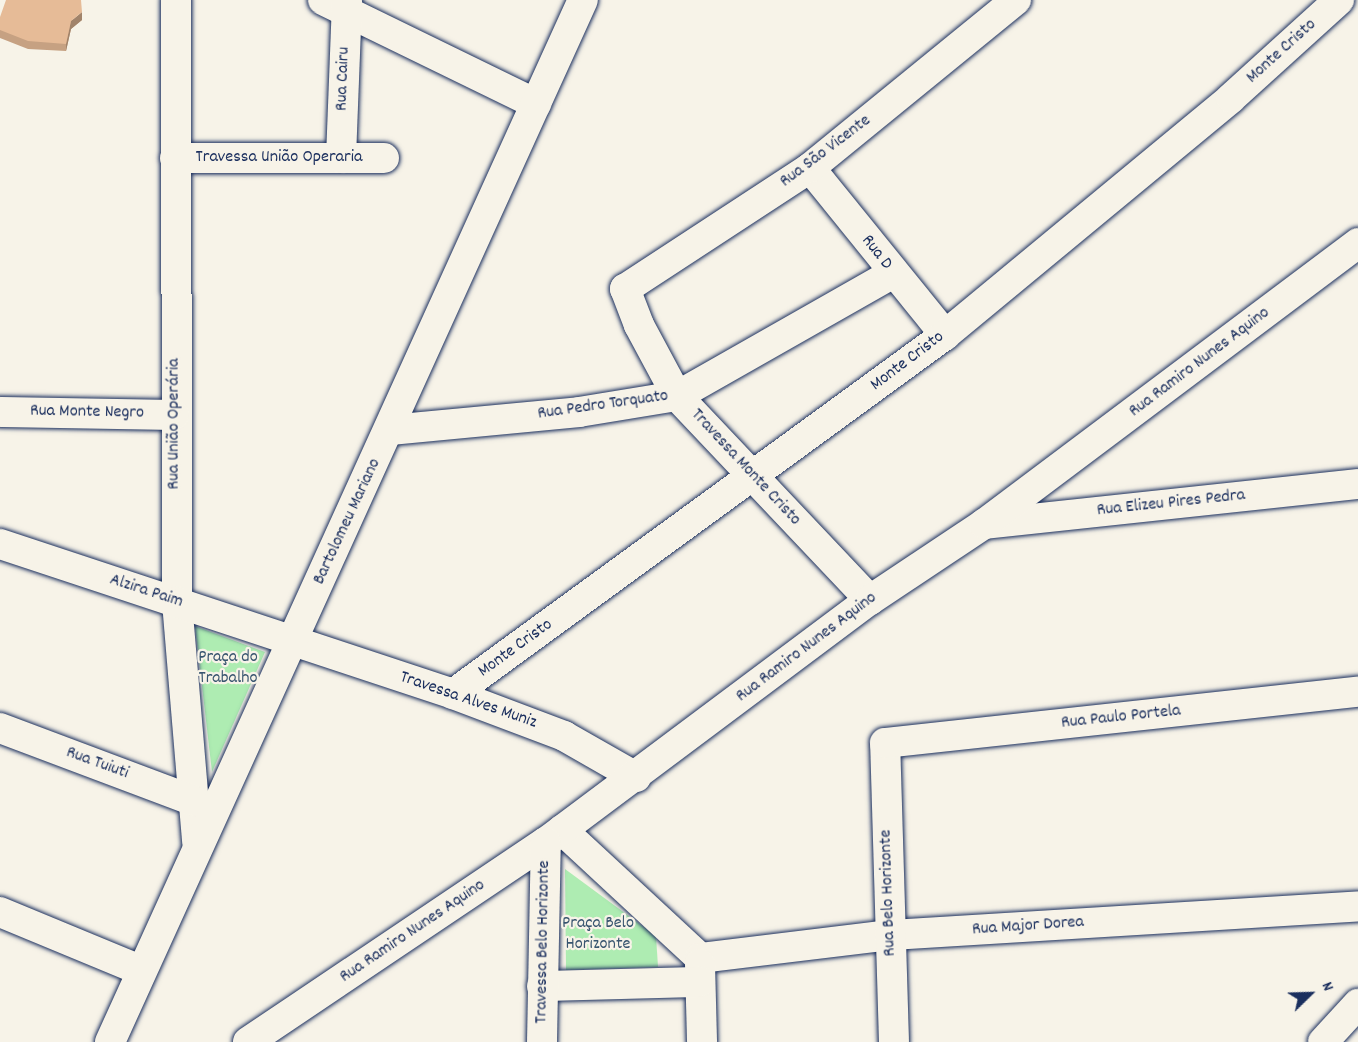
<!DOCTYPE html>
<meta charset="utf-8">
<style>
body{margin:0}
#map{position:relative;width:1358px;height:1042px;overflow:hidden;background:#f7f3e8;font-family:Dekko,sans-serif}
div>[style]{position:absolute}
.green>*{inset:0;background:#aeecb2}
.roads{filter:drop-shadow(0 0 2px #1b2f5e) drop-shadow(0 0 2px #1b2f5e)}
.minor>*{height:30px;margin:-15px;padding:0 15px;transform-origin:15px;border-radius:15px;background:#f7f3e8}
.wall>*{inset:0;background:#c6a182}
.shaded-wall>*{inset:0;background:#a1836a}
.building>*{inset:0;background:#e6bb97}
span{translate:-50% -50%;white-space:nowrap;text-align:center;line-height:1.15;-webkit-text-stroke:4.5px #f7f3e8;paint-order:stroke}
.street-label{font-size:18px;color:#1b2f5e}
.park-label{font-size:18px;color:#38556f}
.north{position:absolute;left:1280px;top:964px;width:60px;height:60px;-webkit-text-stroke:4px #f7f3e8;paint-order:stroke;rotate:67deg;font-size:16px;font-weight:700;line-height:24px;text-align:center;color:#1b2f5e}
.north::after{content:'';display:block;margin:auto;width:21px;height:27px;background:#1b2f5e;clip-path:polygon(50% 0,100% 100%,50% 72%,0 100%)}
</style>
<div id="map">
<div class="green">
<div style="clip-path:polygon(195px 626px,265px 652px,212px 772px)"></div>
<div style="clip-path:polygon(565px 869px,656px 936px,658px 967px,566px 970px)"></div>
</div>
<div class="roads">
<div class="minor">
<div style="left:176px;top:0;width:602px;rotate:89.9deg"></div>
<div style="left:177px;top:602px;width:241px;rotate:85.2deg"></div>
<div style="left:323px;top:0;width:237px;rotate:26deg"></div>
<div style="left:175px;top:158px;width:209px"></div>
<div style="left:341px;top:158px;width:158px;rotate:-87.8deg"></div>
<div style="left:810px;top:168px;width:215px;rotate:51deg"></div>
<div style="left:0;top:412px;width:174px;rotate:1deg"></div>
<div style="left:390px;top:430px;width:190px;rotate:-5.4deg"></div>
<div style="left:579px;top:412px;width:99px;rotate:-9.3deg"></div>
<div style="left:677px;top:396px;width:247px;rotate:-29.6deg"></div>
<div style="left:984px;top:524px;width:376px;rotate:-6.1deg"></div>
<div style="left:0;top:544px;width:477px;rotate:18.3deg"></div>
<div style="left:453px;top:694px;width:119px;rotate:20.7deg"></div>
<div style="left:564px;top:736px;width:83px;rotate:29.7deg"></div>
<div style="left:870px;top:600px;width:281px;rotate:-133.4deg"></div>
<div style="left:677px;top:396px;width:81px;rotate:-118.2deg"></div>
<div style="left:639px;top:325px;width:39px;rotate:-111deg"></div>
<div style="left:625px;top:289px;width:221px;rotate:-33.2deg"></div>
<div style="left:810px;top:168px;width:266px;rotate:-39.2deg"></div>
<div style="left:453px;top:694px;width:609px;rotate:-36.12deg"></div>
<div style="left:945px;top:335px;width:371px;rotate:-39.6deg"></div>
<div style="left:1231px;top:98px;width:146px;rotate:-42.2deg"></div>
<div style="left:0;top:728px;width:207px;rotate:20.6deg"></div>
<div style="left:562px;top:830px;width:188px;rotate:42.8deg"></div>
<div style="left:0;top:912px;width:152px;rotate:22.5deg"></div>
<div style="left:700px;top:958px;width:191px;rotate:-6.9deg"></div>
<div style="left:890px;top:935px;width:469px;rotate:-3.5deg"></div>
<div style="left:700px;top:964px;width:78px;rotate:88.5deg"></div>
<div style="left:542px;top:986px;width:158px;rotate:-1.5deg"></div>
<div style="left:110px;top:1042px;width:1144px;rotate:-65.59deg"></div>
<div style="left:248px;top:1042px;width:359px;rotate:-33.9deg"></div>
<div style="left:546px;top:842px;width:404px;rotate:-36.8deg"></div>
<div style="left:870px;top:600px;width:137px;rotate:-33.7deg"></div>
<div style="left:984px;top:524px;width:468px;rotate:-36.9deg"></div>
<div style="left:542px;top:1042px;width:200px;rotate:-88.9deg"></div>
<div style="left:894px;top:1042px;width:299px;rotate:-91.7deg"></div>
<div style="left:885px;top:743px;width:476px;rotate:-6.2deg"></div>
<div style="left:1323px;top:1042px;width:52px;rotate:-47.4deg"></div>
</div>
</div>
<div class="wall">
<div style="clip-path:polygon(0 17px,82px 20px,71px 29px,66px 51px,28px 49px,0 38px)"></div>
</div>
<div class="shaded-wall">
<div style="clip-path:polygon(82px 12px,82px 20px,71px 29px,66px 51px,66px 44px,71px 21px)"></div>
</div>
<div class="building">
<div style="clip-path:polygon(6px 0,81px 0,82px 12px,71px 21px,66px 44px,28px 41px,0 30px,0 17px)"></div>
</div>
<div class="street-label">
<span style="left:1282px;top:52px;rotate:-42deg">Monte Cristo</span>
<span style="left:344px;top:79px;rotate:-88deg">Rua Cairu</span>
<span style="left:826px;top:152px;rotate:-37deg">Rua São Vicente</span>
<span style="left:279px;top:158px">Travessa União Operaria</span>
<span style="left:876px;top:253px;rotate:52deg">Rua D</span>
<span style="left:908px;top:362px;rotate:-37deg">Monte Cristo</span>
<span style="left:1200px;top:363px;rotate:-37deg">Rua Ramiro Nunes Aquino</span>
<span style="left:603px;top:406px;rotate:-8deg">Rua Pedro Torquato</span>
<span style="left:87px;top:413px;rotate:1deg">Rua Monte Negro</span>
<span style="left:175px;top:424px;rotate:-90deg">Rua União Operária</span>
<span style="left:745px;top:468px;rotate:47deg">Travessa Monte Cristo</span>
<span style="left:1171px;top:504px;rotate:-6deg">Rua Elizeu Pires Pedra</span>
<span style="left:348px;top:522px;rotate:-65deg">Bartolomeu Mariano</span>
<span style="left:146px;top:592px;rotate:18deg">Alzira Paim</span>
<span style="left:807px;top:648px;rotate:-37deg">Rua Ramiro Nunes Aquino</span>
<span style="left:516px;top:649px;rotate:-36deg">Monte Cristo</span>
<span style="left:468px;top:701px;rotate:19deg">Travessa Alves Muniz</span>
<span style="left:1121px;top:718px;rotate:-6deg">Rua Paulo Portela</span>
<span style="left:97px;top:764px;rotate:20deg">Rua Tuiuti</span>
<span style="left:889px;top:893px;rotate:-92deg">Rua Belo Horizonte</span>
<span style="left:1028px;top:927px;rotate:-4deg">Rua Major Dorea</span>
<span style="left:413px;top:932px;rotate:-34deg">Rua Ramiro Nunes Aquino</span>
<span style="left:544px;top:942px;rotate:-89deg">Travessa Belo Horizonte</span>
</div>
<div class="park-label">
<span style="left:228px;top:669px">Praça do<br>Trabalho</span>
<span style="left:598px;top:935px">Praça Belo<br>Horizonte</span>
</div>
<div class="north">N</div>
</div>
